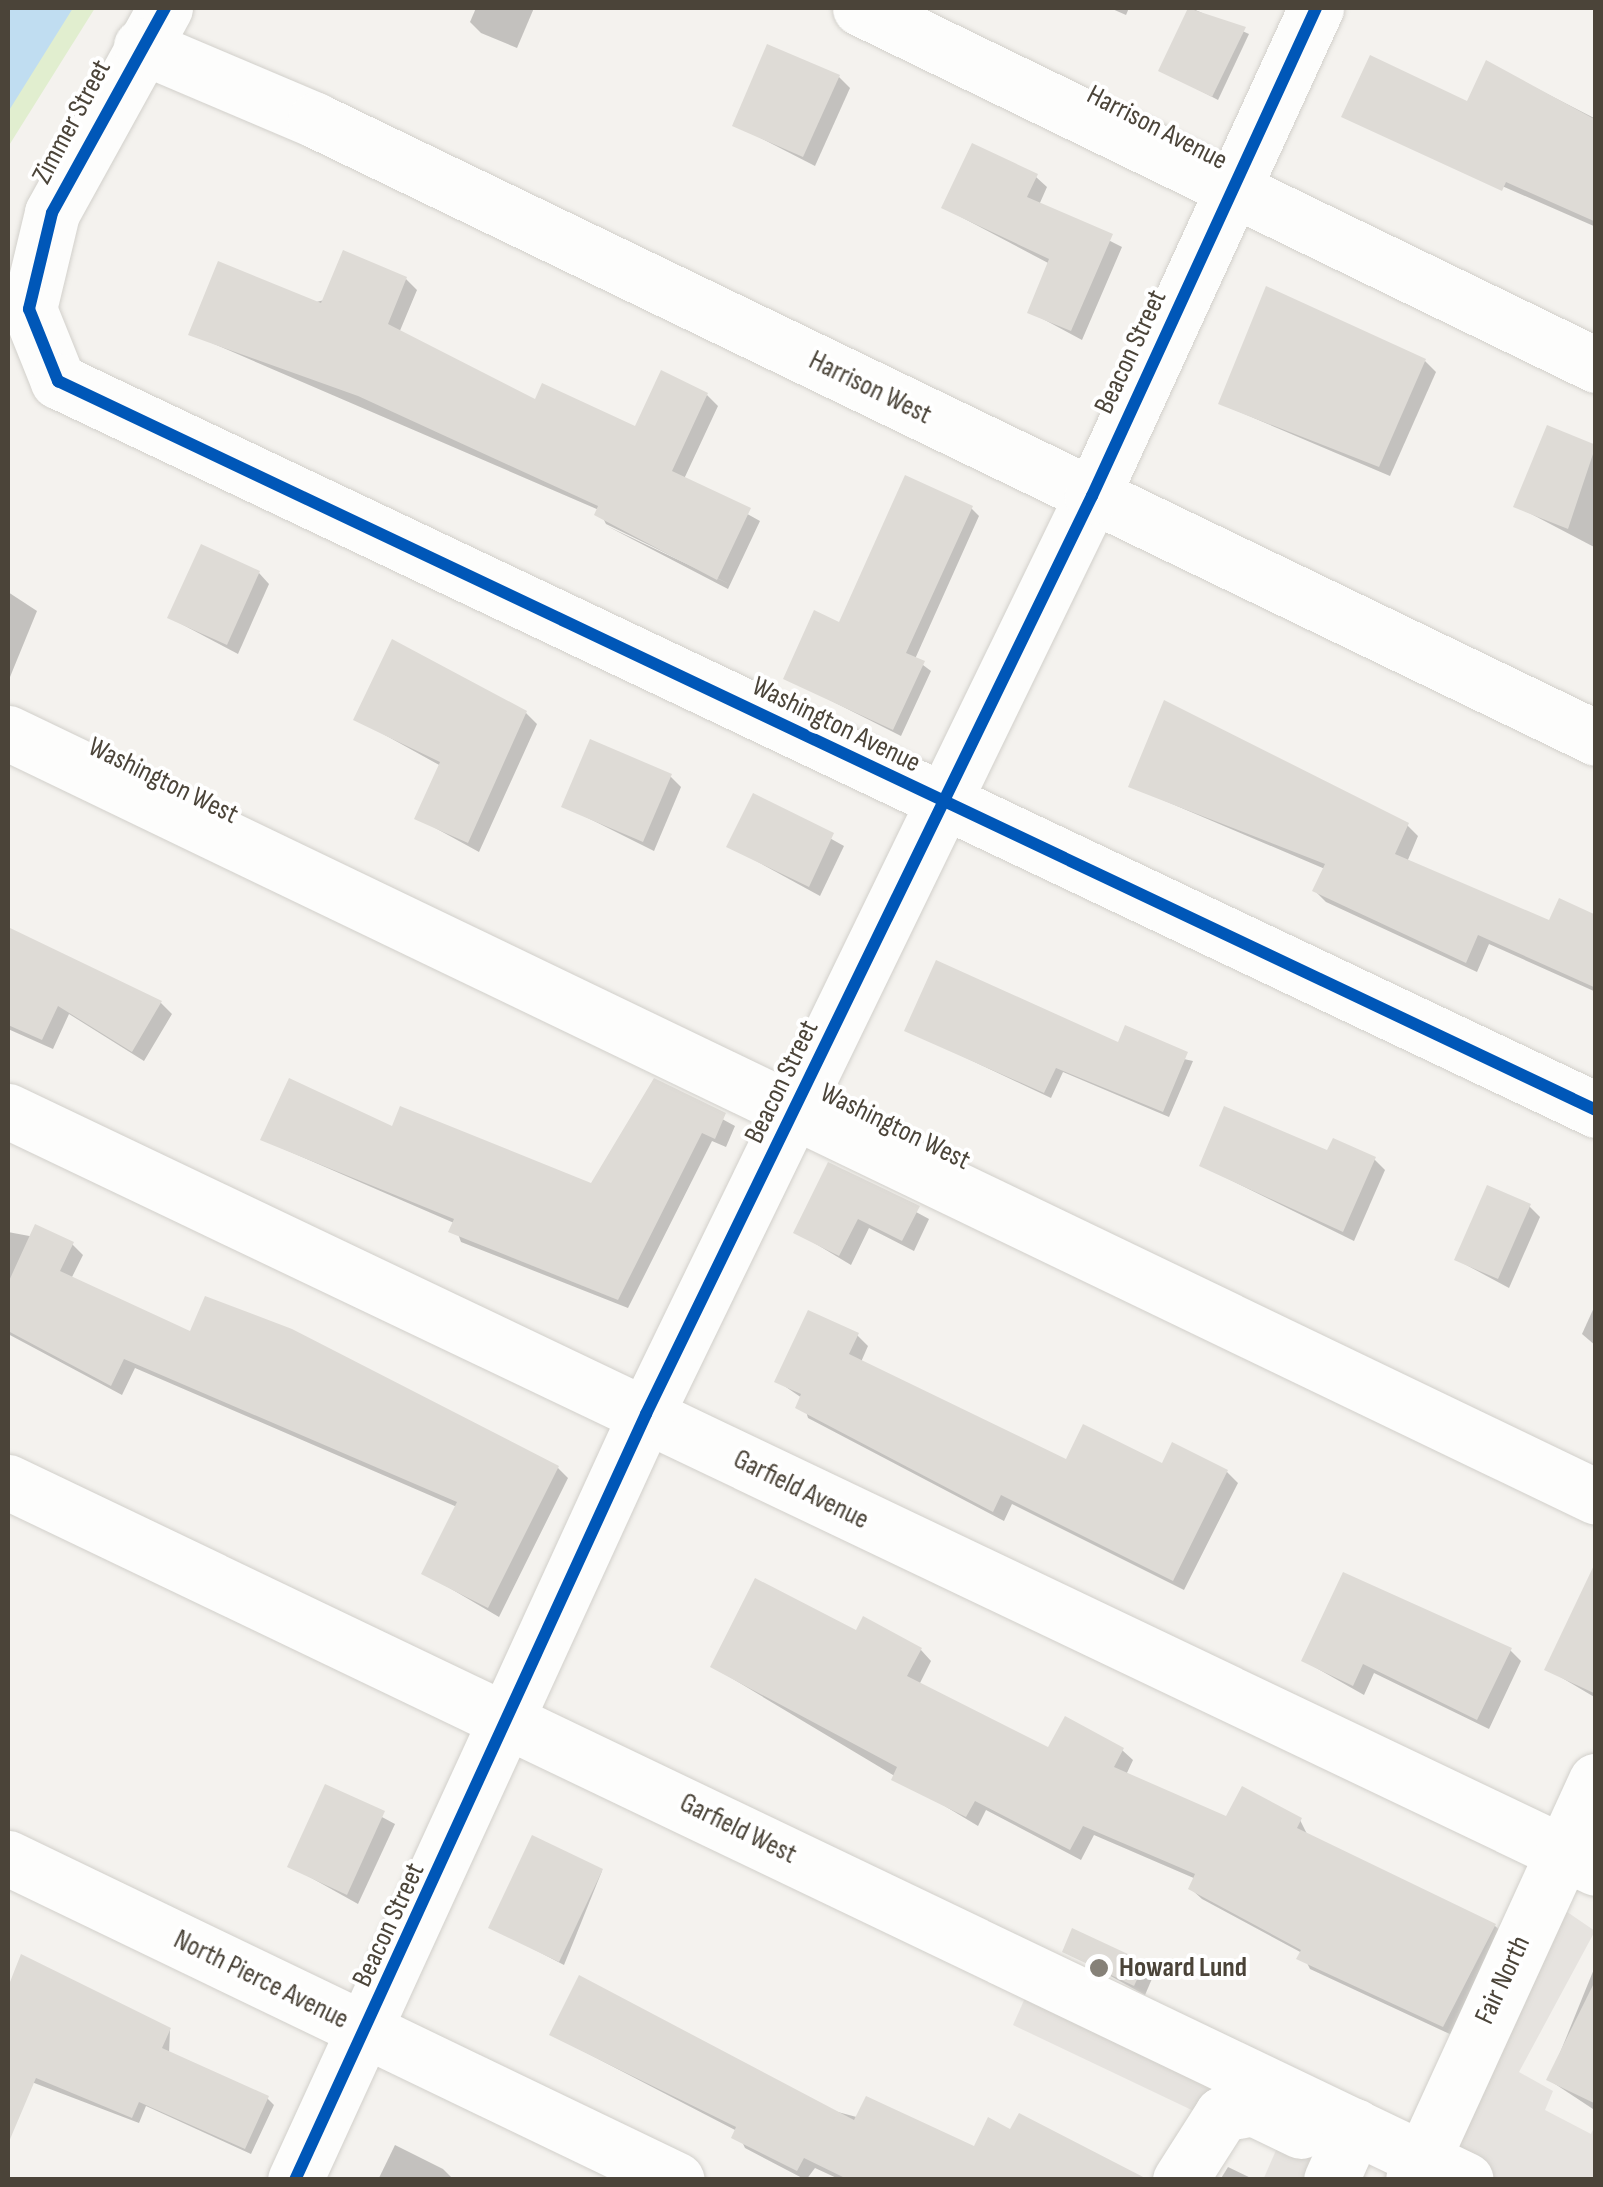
<!DOCTYPE html>
<style>
body{margin:0}
#map{position:relative;width:1603px;height:2187px;overflow:hidden;background:#f4f2ee;font-family:"Sofia Sans Condensed",sans-serif}
div>[style]{position:absolute}
.green>*{inset:0;background:#e1eecf}
.parking>*{inset:0;background:#e6e3df}
.water>*{inset:0;background:#c0ddf1}
.shadow>*{inset:0;background:#0003}
.building>*{inset:0;background:#dedbd6}
.roads{filter:drop-shadow(0 0 2px #d2d0cb) drop-shadow(0 0 2px #d2d0cb)}
.minor>*{height:55px;margin:-27.5px;padding:0 27.5px;transform-origin:27.5px;border-radius:27.5px;background:#fdfdfc}
.cycleway>*{height:12px;margin:-6px;padding:0 6px;transform-origin:6px;border-radius:6px;background:#0057b8}
.dots>*{width:28px;height:28px;translate:-50% -50%;box-sizing:border-box;border:5px solid #fff;border-radius:50%}
span{translate:-50% -50%;white-space:nowrap;text-align:center;line-height:1.15;-webkit-text-stroke:8px #fff;paint-order:stroke}
.street-label{font-size:28px;color:#4b4439}
.poi-label{font-size:28px;color:#4b4439;font-weight:700}
.left{translate:0 -50%;text-align:left}
.frame{position:absolute;inset:0;border:10px solid #4b4439;pointer-events:none}
</style>
<div id="map">
<div class="green">
<div style="clip-path:polygon(8px 8px,95px 8px,8px 147px)"></div>
</div>
<div class="parking">
<div style="clip-path:polygon(1557px 1905px,1595px 1931px,1519px 2072px,1553px 2091px,1545px 2110px,1591px 2134px,1595px 2125px,1595px 2179px,1490px 2179px,1436px 2153px)"></div>
<div style="clip-path:polygon(1030px 1987px,1216px 2075px,1198px 2113px,1013px 2025px)"></div>
<div style="clip-path:polygon(1281px 2139px,1371px 2179px,1263px 2180px)"></div>
</div>
<div class="water">
<div style="clip-path:polygon(8px 8px,73px 8px,8px 112px)"></div>
</div>
<div class="shadow">
<div style="clip-path:polygon(476px 8px,534px 8px,517px 48px,481px 33px,470px 22px)"></div>
<div style="clip-path:polygon(1110px 8px,1129px 8px,1126px 15px)"></div>
<div style="clip-path:polygon(1191px 8px,1249px 34px,1218px 100px,1161px 70px)"></div>
<div style="clip-path:polygon(1487px 63px,1596px 119px,1596px 227px,1344px 117px,1468px 105px)"></div>
<div style="clip-path:polygon(839px 77px,850px 88px,815px 166px,735px 125px)"></div>
<div style="clip-path:polygon(1036px 177px,1047px 187px,1039px 205px,1122px 247px,1082px 340px,1030px 312px,1050px 264px,944px 208px)"></div>
<div style="clip-path:polygon(406px 279px,417px 290px,399px 333px,536px 403px,636px 429px,707px 395px,718px 406px,684px 479px,760px 521px,728px 589px,607px 526px,729px 584px,606px 524px,599px 510px,191px 334px)"></div>
<div style="clip-path:polygon(1425px 361px,1436px 372px,1390px 476px,1221px 404px)"></div>
<div style="clip-path:polygon(1596px 446px,1596px 548px,1516px 506px)"></div>
<div style="clip-path:polygon(971px 508px,979px 516px,915px 659px,931px 671px,901px 736px,786px 678px)"></div>
<div style="clip-path:polygon(259px 573px,269px 584px,238px 654px,170px 618px)"></div>
<div style="clip-path:polygon(8px 592px,37px 611px,10px 677px,8px 676px)"></div>
<div style="clip-path:polygon(526px 713px,537px 724px,479px 852px,417px 818px,441px 766px,356px 719px)"></div>
<div style="clip-path:polygon(670px 776px,681px 787px,654px 851px,564px 806px)"></div>
<div style="clip-path:polygon(1130px 786px,1407px 825px,1418px 836px,1407px 862px,1550px 923px,1596px 917px,1596px 992px,1489px 944px,1477px 972px,1326px 902px,1315px 891px,1325px 869px)"></div>
<div style="clip-path:polygon(754px 796px,844px 846px,820px 896px,729px 846px)"></div>
<div style="clip-path:polygon(9px 931px,161px 1003px,172px 1014px,144px 1061px,69px 1014px,53px 1049px,8px 1029px)"></div>
<div style="clip-path:polygon(907px 1030px,1119px 1045px,1193px 1061px,1169px 1117px,1063px 1072px,1051px 1098px)"></div>
<div style="clip-path:polygon(654px 1082px,735px 1126px,726px 1147px,712px 1141px,628px 1308px,461px 1242px,454px 1223px,263px 1140px,394px 1130px,592px 1186px)"></div>
<div style="clip-path:polygon(1329px 1154px,1374px 1159px,1385px 1170px,1354px 1241px,1202px 1166px)"></div>
<div style="clip-path:polygon(829px 1165px,929px 1219px,914px 1251px,869px 1228px,851px 1265px,796px 1232px)"></div>
<div style="clip-path:polygon(1529px 1206px,1540px 1217px,1509px 1288px,1457px 1260px)"></div>
<div style="clip-path:polygon(8px 1232px,72px 1244px,83px 1255px,71px 1279px,191px 1334px,558px 1468px,568px 1478px,499px 1617px,424px 1573px,457px 1507px,135px 1368px,122px 1395px,8px 1334px)"></div>
<div style="clip-path:polygon(1596px 1303px,1596px 1346px,1582px 1334px)"></div>
<div style="clip-path:polygon(857px 1335px,868px 1346px,861px 1362px,1067px 1462px,1163px 1466px,1173px 1446px,1227px 1472px,1238px 1483px,1184px 1590px,1012px 1504px,1004px 1521px,808px 1418px,802px 1398px,777px 1381px)"></div>
<div style="clip-path:polygon(1596px 1609px,1596px 1698px,1547px 1669px)"></div>
<div style="clip-path:polygon(857px 1633px,921px 1650px,931px 1661px,919px 1685px,1049px 1751px,1122px 1750px,1133px 1760px,1126px 1775px,1227px 1819px,1300px 1820px,1308px 1836px,1495px 1926px,1506px 1936px,1454px 2036px,1310px 1969px,1302px 1953px,1202px 1899px,1191px 1889px,1196px 1879px,1094px 1835px,1081px 1860px,986px 1810px,978px 1826px,713px 1667px)"></div>
<div style="clip-path:polygon(1510px 1650px,1521px 1661px,1489px 1729px,1374px 1673px,1364px 1695px,1304px 1661px)"></div>
<div style="clip-path:polygon(326px 1787px,395px 1824px,358px 1904px,290px 1866px)"></div>
<div style="clip-path:polygon(602px 1871px,564px 1965px,491px 1927px)"></div>
<div style="clip-path:polygon(1065px 1951px,1144px 1964px,1154px 1974px,1145px 1995px)"></div>
<div style="clip-path:polygon(22px 1957px,170px 2030px,169px 2054px,267px 2098px,274px 2105px,251px 2154px,146px 2106px,139px 2123px,8px 2073px,8px 1993px)"></div>
<div style="clip-path:polygon(1596px 1964px,1596px 2111px,1549px 2080px)"></div>
<div style="clip-path:polygon(552px 2035px,975px 2149px,1012px 2132px,1020px 2116px,1139px 2179px,841px 2180px,815px 2168px,806px 2180px,745px 2148px,737px 2131px)"></div>
<div style="clip-path:polygon(395px 2145px,443px 2169px,454px 2180px,378px 2180px)"></div>
<div style="clip-path:polygon(1228px 2167px,1255px 2180px,1220px 2180px)"></div>
</div>
<div class="building">
<div style="clip-path:polygon(1188px 8px,1246px 27px,1212px 97px,1158px 71px)"></div>
<div style="clip-path:polygon(767px 44px,840px 75px,803px 157px,732px 126px)"></div>
<div style="clip-path:polygon(1370px 55px,1467px 101px,1486px 60px,1596px 120px,1596px 222px,1506px 182px,1502px 191px,1341px 117px)"></div>
<div style="clip-path:polygon(972px 143px,1038px 174px,1027px 197px,1113px 234px,1071px 331px,1027px 313px,1049px 259px,941px 208px)"></div>
<div style="clip-path:polygon(343px 250px,407px 277px,388px 324px,535px 399px,542px 383px,635px 426px,661px 370px,708px 393px,672px 471px,751px 508px,717px 580px,594px 515px,598px 506px,358px 396px,188px 335px,218px 261px,321px 303px)"></div>
<div style="clip-path:polygon(1266px 286px,1426px 359px,1379px 467px,1218px 404px)"></div>
<div style="clip-path:polygon(1547px 425px,1596px 445px,1568px 529px,1513px 507px)"></div>
<div style="clip-path:polygon(905px 475px,973px 506px,906px 653px,925px 661px,893px 730px,783px 679px,814px 610px,839px 622px)"></div>
<div style="clip-path:polygon(201px 544px,260px 571px,227px 645px,167px 618px)"></div>
<div style="clip-path:polygon(392px 639px,527px 711px,468px 843px,414px 819px,440px 762px,353px 720px)"></div>
<div style="clip-path:polygon(1164px 700px,1409px 823px,1395px 854px,1549px 920px,1559px 898px,1596px 915px,1596px 988px,1478px 935px,1466px 963px,1312px 891px,1325px 864px,1128px 787px)"></div>
<div style="clip-path:polygon(590px 739px,672px 774px,643px 842px,561px 807px)"></div>
<div style="clip-path:polygon(753px 793px,834px 833px,809px 887px,726px 847px)"></div>
<div style="clip-path:polygon(8px 927px,162px 1001px,132px 1052px,58px 1006px,42px 1040px,8px 1025px)"></div>
<div style="clip-path:polygon(936px 960px,1118px 1042px,1125px 1025px,1188px 1052px,1163px 1112px,1056px 1068px,1044px 1093px,904px 1031px)"></div>
<div style="clip-path:polygon(289px 1078px,392px 1126px,400px 1106px,591px 1183px,654px 1078px,726px 1113px,715px 1139px,702px 1133px,618px 1300px,448px 1232px,454px 1219px,260px 1140px)"></div>
<div style="clip-path:polygon(1224px 1106px,1327px 1150px,1333px 1138px,1376px 1157px,1343px 1232px,1199px 1166px)"></div>
<div style="clip-path:polygon(828px 1162px,920px 1206px,902px 1241px,858px 1219px,839px 1256px,793px 1233px)"></div>
<div style="clip-path:polygon(1487px 1185px,1531px 1204px,1498px 1279px,1454px 1260px)"></div>
<div style="clip-path:polygon(35px 1224px,74px 1242px,60px 1271px,190px 1331px,205px 1296px,292px 1329px,559px 1466px,488px 1608px,421px 1574px,457px 1502px,124px 1359px,111px 1386px,8px 1331px,8px 1283px)"></div>
<div style="clip-path:polygon(808px 1310px,859px 1333px,849px 1354px,1066px 1459px,1083px 1424px,1162px 1463px,1172px 1442px,1228px 1470px,1173px 1581px,1001px 1495px,993px 1512px,795px 1408px,801px 1394px,774px 1382px)"></div>
<div style="clip-path:polygon(1596px 1561px,1596px 1694px,1544px 1670px)"></div>
<div style="clip-path:polygon(1343px 1572px,1512px 1648px,1477px 1720px,1363px 1664px,1353px 1686px,1301px 1661px)"></div>
<div style="clip-path:polygon(755px 1578px,856px 1630px,863px 1616px,922px 1648px,907px 1676px,1048px 1747px,1065px 1716px,1124px 1748px,1114px 1767px,1226px 1816px,1242px 1786px,1302px 1818px,1297px 1828px,1496px 1924px,1443px 2027px,1296px 1959px,1301px 1950px,1188px 1889px,1195px 1874px,1083px 1826px,1070px 1850px,975px 1801px,966px 1817px,891px 1780px,897px 1767px,710px 1667px)"></div>
<div style="clip-path:polygon(325px 1784px,385px 1811px,347px 1895px,287px 1867px)"></div>
<div style="clip-path:polygon(532px 1835px,603px 1869px,559px 1962px,488px 1928px)"></div>
<div style="clip-path:polygon(1072px 1928px,1145px 1962px,1134px 1986px,1062px 1952px)"></div>
<div style="clip-path:polygon(21px 1954px,171px 2028px,162px 2048px,269px 2096px,245px 2149px,139px 2102px,132px 2118px,36px 2078px,8px 2144px,8px 1987px)"></div>
<div style="clip-path:polygon(579px 1975px,854px 2120px,866px 2096px,974px 2146px,988px 2117px,1010px 2129px,1019px 2113px,1149px 2180px,849px 2180px,804px 2158px,797px 2171px,731px 2138px,736px 2127px,549px 2035px)"></div>
<div style="clip-path:polygon(1596px 1979px,1596px 2104px,1546px 2080px)"></div>
</div>
<div class="roads">
<div class="minor">
<div style="left:165px;top:8px;width:234px;rotate:118.9deg"></div>
<div style="left:52px;top:213px;width:99px;rotate:103.5deg"></div>
<div style="left:29px;top:309px;width:78px;rotate:68.1deg"></div>
<div style="left:58px;top:381px;width:1702px;rotate:25.36deg"></div>
<div style="left:860px;top:8px;width:818px;rotate:25.88deg"></div>
<div style="left:141px;top:46px;width:189px;rotate:23deg"></div>
<div style="left:315px;top:120px;width:1422px;rotate:25.75deg"></div>
<div style="left:8px;top:733px;width:1762px;rotate:25.69deg"></div>
<div style="left:8px;top:1111px;width:1759px;rotate:25.49deg"></div>
<div style="left:8px;top:1482px;width:1616px;rotate:25.58deg"></div>
<div style="left:8px;top:1858px;width:742px;rotate:25.7deg"></div>
<div style="left:295px;top:2180px;width:843px;rotate:-65.38deg"></div>
<div style="left:646px;top:1414px;width:1021px;rotate:-64.09deg"></div>
<div style="left:1092px;top:496px;width:537px;rotate:-65.34deg"></div>
<div style="left:1180px;top:2180px;width:78px;rotate:-57.5deg"></div>
<div style="left:1222px;top:2114px;width:32px;rotate:-11deg"></div>
<div style="left:1253px;top:2108px;width:53px;rotate:25.6deg"></div>
<div style="left:1331px;top:2180px;width:59px;rotate:-66deg"></div>
<div style="left:1413px;top:2180px;width:439px;rotate:-65.4deg"></div>
</div>
</div>
<div class="cycleway">
<div style="left:165px;top:8px;width:234px;rotate:118.9deg"></div>
<div style="left:52px;top:213px;width:99px;rotate:103.5deg"></div>
<div style="left:29px;top:309px;width:78px;rotate:68.1deg"></div>
<div style="left:58px;top:381px;width:1702px;rotate:25.36deg"></div>
<div style="left:295px;top:2180px;width:843px;rotate:-65.38deg"></div>
<div style="left:646px;top:1414px;width:1021px;rotate:-64.09deg"></div>
<div style="left:1092px;top:496px;width:537px;rotate:-65.34deg"></div>
</div>
<div class="dots">
<div style="left:1099px;top:1968px;background:#868178"></div>
</div>
<div class="street-label">
<span style="left:72px;top:122px;rotate:-62deg">Zimmer Street</span>
<span style="left:1157px;top:128px;rotate:27deg">Harrison Avenue</span>
<span style="left:1131px;top:352px;rotate:-65deg">Beacon Street</span>
<span style="left:870px;top:388px;rotate:26deg">Harrison West</span>
<span style="left:836px;top:725px;rotate:26deg">Washington Avenue</span>
<span style="left:163px;top:781px;rotate:26deg">Washington West</span>
<span style="left:782px;top:1082px;rotate:-64deg">Beacon Street</span>
<span style="left:895px;top:1127px;rotate:26deg">Washington West</span>
<span style="left:801px;top:1490px;rotate:26deg">Garfield Avenue</span>
<span style="left:738px;top:1829px;rotate:26deg">Garfield West</span>
<span style="left:389px;top:1925px;rotate:-65deg">Beacon Street</span>
<span style="left:261px;top:1980px;rotate:26deg">North Pierce Avenue</span>
<span style="left:1503px;top:1980px;rotate:-65deg">Fair North</span>
</div>
<div class="poi-label">
<span class="left" style="left:1119px;top:1968px">Howard Lund</span>
</div>
<div class="frame"></div>
</div>
